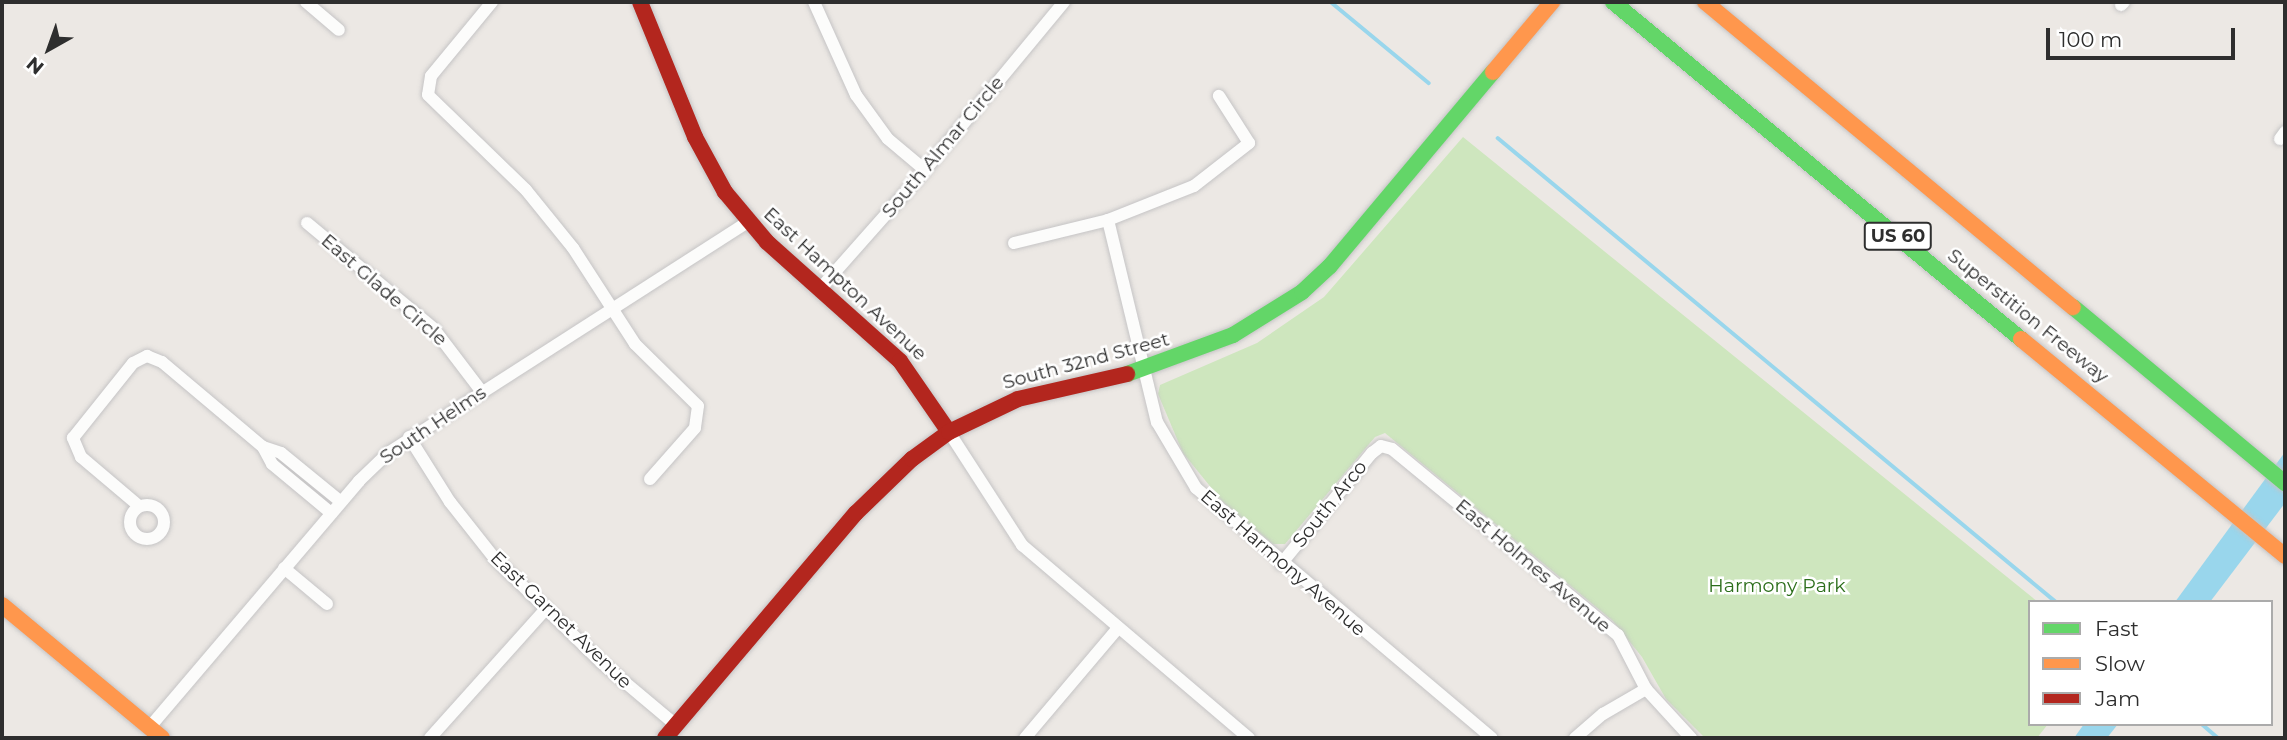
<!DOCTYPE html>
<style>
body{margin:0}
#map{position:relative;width:2287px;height:740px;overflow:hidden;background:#ece8e4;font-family:Montserrat,sans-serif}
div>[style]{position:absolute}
.green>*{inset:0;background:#cee6be}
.water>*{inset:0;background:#99d6ec}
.stream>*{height:3.5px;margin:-1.75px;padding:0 1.75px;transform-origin:1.75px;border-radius:1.75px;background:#99d6ec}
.roads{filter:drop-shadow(0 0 2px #c5c4c5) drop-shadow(0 0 2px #c5c4c5)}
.street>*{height:12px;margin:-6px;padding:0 6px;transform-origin:6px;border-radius:6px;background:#fcfcfb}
.street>.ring{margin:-6px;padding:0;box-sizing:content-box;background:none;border:12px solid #fcfcfb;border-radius:50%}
.fast>*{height:16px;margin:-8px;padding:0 8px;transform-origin:8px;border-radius:8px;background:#63d668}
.slow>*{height:16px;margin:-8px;padding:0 8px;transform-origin:8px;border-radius:8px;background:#ff974d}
.jam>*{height:16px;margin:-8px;padding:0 8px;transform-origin:8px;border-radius:8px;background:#b3261e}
span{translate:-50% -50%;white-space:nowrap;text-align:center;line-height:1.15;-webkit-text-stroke:5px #fff;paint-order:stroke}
.shield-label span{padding:2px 5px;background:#fff;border:2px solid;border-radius:5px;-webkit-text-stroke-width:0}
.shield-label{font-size:18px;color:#2e2e2e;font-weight:700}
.street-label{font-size:19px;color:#2e2e2e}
.park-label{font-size:19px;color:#2c6e1b}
.frame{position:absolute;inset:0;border:4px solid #2e2e2e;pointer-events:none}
.legend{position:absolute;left:2028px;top:600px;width:245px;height:126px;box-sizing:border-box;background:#fff;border:2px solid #ababab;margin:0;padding:9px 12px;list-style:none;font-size:21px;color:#2e2e2e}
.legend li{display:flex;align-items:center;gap:14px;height:35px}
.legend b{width:35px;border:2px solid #ababab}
.north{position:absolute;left:14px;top:14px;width:70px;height:70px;-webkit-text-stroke:5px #fff;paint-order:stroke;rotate:220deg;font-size:19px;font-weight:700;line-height:28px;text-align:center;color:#2e2e2e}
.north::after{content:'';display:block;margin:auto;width:24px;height:32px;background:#2e2e2e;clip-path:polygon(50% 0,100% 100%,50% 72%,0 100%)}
.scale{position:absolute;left:2046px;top:28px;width:189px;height:32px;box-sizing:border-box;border:4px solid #2e2e2e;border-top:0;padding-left:9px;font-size:21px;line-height:24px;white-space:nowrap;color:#2e2e2e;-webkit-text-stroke:5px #fff;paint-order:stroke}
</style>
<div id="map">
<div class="green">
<div style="clip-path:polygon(1463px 137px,2038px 602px,2030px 602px,2030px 724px,2048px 724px,2037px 738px,1705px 738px,1666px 699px,1642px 657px,1613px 621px,1385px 433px,1375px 437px,1285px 544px,1273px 544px,1222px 501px,1183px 453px,1158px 394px,1160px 385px,1257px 343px,1324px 297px)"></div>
</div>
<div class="water">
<div style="clip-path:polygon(2285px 452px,2285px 503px,2210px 602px,2175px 602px)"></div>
<div style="clip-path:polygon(2084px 724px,2118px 724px,2107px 738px,2074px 738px)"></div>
</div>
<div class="stream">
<div style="left:1331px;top:2px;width:127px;rotate:39.6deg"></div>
<div style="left:1498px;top:138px;width:726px;rotate:39.74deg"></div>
<div style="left:2202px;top:724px;width:21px;rotate:41deg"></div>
</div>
<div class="roads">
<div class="street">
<div style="left:306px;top:2px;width:43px;rotate:40.3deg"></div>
<div style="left:492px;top:2px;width:96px;rotate:129.5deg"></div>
<div style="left:431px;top:76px;width:19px;rotate:99deg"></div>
<div style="left:428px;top:95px;width:136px;rotate:44.1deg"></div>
<div style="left:526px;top:190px;width:75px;rotate:51deg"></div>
<div style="left:573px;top:248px;width:114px;rotate:57.1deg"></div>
<div style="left:635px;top:344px;width:88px;rotate:44.5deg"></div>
<div style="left:698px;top:406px;width:22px;rotate:98deg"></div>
<div style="left:695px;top:428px;width:68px;rotate:131.4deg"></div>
<div style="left:814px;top:2px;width:102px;rotate:65.7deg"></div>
<div style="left:856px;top:95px;width:54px;rotate:54deg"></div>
<div style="left:888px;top:139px;width:48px;rotate:40deg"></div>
<div style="left:2121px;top:5px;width:4px;rotate:-45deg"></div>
<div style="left:2280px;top:139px;width:9px;rotate:-54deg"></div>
<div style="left:1108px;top:220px;width:208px;rotate:76.4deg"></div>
<div style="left:1157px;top:422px;width:77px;rotate:59.4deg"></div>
<div style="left:1196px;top:488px;width:387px;rotate:40.2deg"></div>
<div style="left:307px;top:223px;width:165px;rotate:39.8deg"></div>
<div style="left:434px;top:329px;width:79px;rotate:52.7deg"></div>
<div style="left:1014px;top:243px;width:97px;rotate:-13.7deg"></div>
<div style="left:1108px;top:220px;width:92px;rotate:-21.6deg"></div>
<div style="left:1194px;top:186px;width:70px;rotate:-38deg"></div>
<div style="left:1249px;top:143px;width:56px;rotate:-122.6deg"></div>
<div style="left:819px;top:290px;width:160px;rotate:-48.5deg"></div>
<div style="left:925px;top:170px;width:218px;rotate:-50.4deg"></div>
<div style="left:949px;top:432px;width:135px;rotate:57.1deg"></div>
<div style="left:1022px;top:545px;width:298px;rotate:40.4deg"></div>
<div style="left:409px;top:437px;width:77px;rotate:57.8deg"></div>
<div style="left:450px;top:502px;width:73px;rotate:51.7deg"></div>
<div style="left:495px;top:559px;width:149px;rotate:44.2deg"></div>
<div style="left:602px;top:663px;width:97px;rotate:40deg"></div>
<div style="left:263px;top:447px;width:19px;rotate:18deg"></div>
<div style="left:281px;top:453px;width:77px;rotate:39.2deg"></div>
<div class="ring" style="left:130px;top:505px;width:22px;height:22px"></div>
<div style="left:139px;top:506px;width:76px;rotate:-139.8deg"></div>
<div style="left:81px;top:457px;width:21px;rotate:-113deg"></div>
<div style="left:73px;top:438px;width:96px;rotate:-51.3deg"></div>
<div style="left:133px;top:363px;width:16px;rotate:-27deg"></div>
<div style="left:147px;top:356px;width:16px;rotate:22deg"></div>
<div style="left:162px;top:362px;width:132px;rotate:40.1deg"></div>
<div style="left:263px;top:447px;width:19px;rotate:62deg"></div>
<div style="left:272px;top:464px;width:77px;rotate:39.7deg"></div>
<div style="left:1281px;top:564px;width:144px;rotate:-50.7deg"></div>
<div style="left:1372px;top:453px;width:11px;rotate:-38deg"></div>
<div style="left:1381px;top:446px;width:11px;rotate:15deg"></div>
<div style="left:1392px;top:449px;width:293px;rotate:39.5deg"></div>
<div style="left:1618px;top:635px;width:61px;rotate:62.6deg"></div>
<div style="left:1646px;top:689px;width:67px;rotate:47.4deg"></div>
<div style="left:284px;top:568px;width:56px;rotate:39.9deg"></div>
<div style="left:149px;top:728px;width:324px;rotate:-49.6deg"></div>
<div style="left:359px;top:481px;width:40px;rotate:-44deg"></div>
<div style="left:388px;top:453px;width:428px;rotate:-32.7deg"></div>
<div style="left:430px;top:738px;width:172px;rotate:-48.1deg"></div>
<div style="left:1025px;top:738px;width:143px;rotate:-49.8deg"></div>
<div style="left:1575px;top:738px;width:37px;rotate:-41deg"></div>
<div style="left:1603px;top:714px;width:50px;rotate:-30.2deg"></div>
</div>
<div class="fast">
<div style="left:1613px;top:2px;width:529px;rotate:39.56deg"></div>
<div style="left:2073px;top:307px;width:276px;rotate:39.7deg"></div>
<div style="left:1127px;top:374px;width:113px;rotate:-20.2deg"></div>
<div style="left:1233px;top:335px;width:81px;rotate:-31.9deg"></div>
<div style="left:1302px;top:292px;width:38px;rotate:-43deg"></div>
<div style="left:1330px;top:266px;width:253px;rotate:-50deg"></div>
</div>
<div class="slow">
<div style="left:1705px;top:2px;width:478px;rotate:39.7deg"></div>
<div style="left:1493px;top:72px;width:92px;rotate:-49.9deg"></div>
<div style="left:2021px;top:339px;width:342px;rotate:39.4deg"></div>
<div style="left:2px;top:605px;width:208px;rotate:39.7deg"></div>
</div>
<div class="jam">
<div style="left:640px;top:2px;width:146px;rotate:67.8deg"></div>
<div style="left:695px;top:137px;width:63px;rotate:61.4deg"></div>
<div style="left:725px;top:192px;width:65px;rotate:50deg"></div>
<div style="left:767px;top:242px;width:178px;rotate:41.8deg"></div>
<div style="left:900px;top:361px;width:86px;rotate:55.4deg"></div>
<div style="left:665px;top:738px;width:295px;rotate:-49.7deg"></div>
<div style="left:856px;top:513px;width:78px;rotate:-44deg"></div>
<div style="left:912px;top:459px;width:46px;rotate:-36.1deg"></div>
<div style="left:949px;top:432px;width:76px;rotate:-25.6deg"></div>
<div style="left:1018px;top:399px;width:112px;rotate:-12.9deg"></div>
</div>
</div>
<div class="shield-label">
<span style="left:1898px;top:236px">US 60</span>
</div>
<div class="street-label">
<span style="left:943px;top:147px;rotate:-50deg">South Almar Circle</span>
<span style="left:845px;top:284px;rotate:43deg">East Hampton Avenue</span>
<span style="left:384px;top:290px;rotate:41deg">East Glade Circle</span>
<span style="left:2028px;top:316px;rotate:39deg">Superstition Freeway</span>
<span style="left:1086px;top:361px;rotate:-15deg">South 32nd Street</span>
<span style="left:433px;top:425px;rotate:-34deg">South Helms</span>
<span style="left:1330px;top:504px;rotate:-51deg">South Arco</span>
<span style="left:1283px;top:563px;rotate:41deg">East Harmony Avenue</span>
<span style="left:1533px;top:566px;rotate:40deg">East Holmes Avenue</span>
<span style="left:561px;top:620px;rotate:44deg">East Garnet Avenue</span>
</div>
<div class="park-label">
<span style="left:1777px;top:586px">Harmony Park</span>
</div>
<div class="frame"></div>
<ul class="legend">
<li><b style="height:9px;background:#63d668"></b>Fast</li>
<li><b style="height:9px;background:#ff974d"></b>Slow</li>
<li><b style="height:9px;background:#b3261e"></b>Jam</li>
</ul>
<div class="north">N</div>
<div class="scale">100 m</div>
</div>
